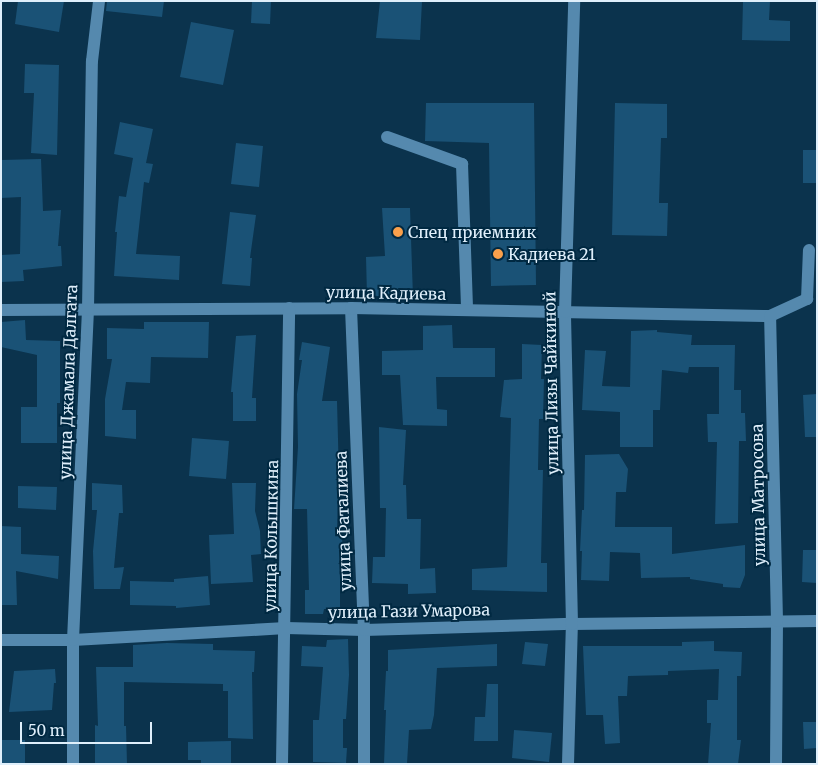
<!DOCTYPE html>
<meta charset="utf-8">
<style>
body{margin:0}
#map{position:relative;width:818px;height:765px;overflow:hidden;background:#0b334d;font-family:Merriweather,serif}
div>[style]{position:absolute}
.building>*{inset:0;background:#1a5276}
.minor>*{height:12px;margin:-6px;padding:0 6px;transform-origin:6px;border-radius:6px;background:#5589ae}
.dots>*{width:14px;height:14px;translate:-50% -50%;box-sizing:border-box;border:2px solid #002942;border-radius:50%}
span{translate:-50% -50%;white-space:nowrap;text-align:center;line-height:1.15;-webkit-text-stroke:4px #002942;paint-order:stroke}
.poi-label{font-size:16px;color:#dfeffb}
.left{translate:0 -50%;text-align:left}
.street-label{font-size:16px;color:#dfeffb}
.frame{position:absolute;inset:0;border:2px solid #dfeffb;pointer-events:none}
.scale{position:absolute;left:20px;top:722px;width:132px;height:22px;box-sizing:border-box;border:2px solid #dfeffb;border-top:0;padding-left:6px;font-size:15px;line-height:18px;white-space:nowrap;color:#dfeffb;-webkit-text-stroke:4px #002942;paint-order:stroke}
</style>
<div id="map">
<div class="building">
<div style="clip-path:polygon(18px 1px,64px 1px,59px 32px,15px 24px)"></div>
<div style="clip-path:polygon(107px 1px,164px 1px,162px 17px,106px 11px)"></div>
<div style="clip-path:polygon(252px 1px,271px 1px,270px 24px,251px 23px)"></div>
<div style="clip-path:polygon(380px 1px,422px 1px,420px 40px,376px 38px)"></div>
<div style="clip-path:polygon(743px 1px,770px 1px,769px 20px,790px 21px,790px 41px,742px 40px)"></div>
<div style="clip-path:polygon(191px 22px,234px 30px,223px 85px,180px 77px)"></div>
<div style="clip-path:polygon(25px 64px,59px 65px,57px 155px,31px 153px,34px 93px,24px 93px)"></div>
<div style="clip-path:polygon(426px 103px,534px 103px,536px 285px,491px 286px,489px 143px,425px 141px)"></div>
<div style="clip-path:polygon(615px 103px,667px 104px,667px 138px,661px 138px,659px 203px,668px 203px,667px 236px,612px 235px)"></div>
<div style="clip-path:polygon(120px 122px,153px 129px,146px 163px,153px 164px,149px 183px,144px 182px,136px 254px,180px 256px,179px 280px,114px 276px,117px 232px,115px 232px,119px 196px,126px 197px,133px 158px,114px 154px)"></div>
<div style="clip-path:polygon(236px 143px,263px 146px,259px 187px,231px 184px)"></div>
<div style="clip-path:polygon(803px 150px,817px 150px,817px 183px,803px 183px)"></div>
<div style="clip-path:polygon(41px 159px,43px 211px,61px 210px,58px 246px,61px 246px,62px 266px,23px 270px,24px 281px,1px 282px,1px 255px,20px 254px,21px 197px,1px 198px,1px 160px)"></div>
<div style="clip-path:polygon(382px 208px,410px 208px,413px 297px,367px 296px,366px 257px,385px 256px)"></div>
<div style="clip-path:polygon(230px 212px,256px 215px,250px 258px,252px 258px,250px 286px,222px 284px)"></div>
<div style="clip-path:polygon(25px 320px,26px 340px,60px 341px,60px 403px,57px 403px,57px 443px,21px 443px,21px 407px,37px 407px,37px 355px,1px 347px,1px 322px)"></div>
<div style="clip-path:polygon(144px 322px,209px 322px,208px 358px,151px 357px,150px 383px,126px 382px,122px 410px,136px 410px,136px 439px,105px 436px,105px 399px,112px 359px,107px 359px,107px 328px,144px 329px)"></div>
<div style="clip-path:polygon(452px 325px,453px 348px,495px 348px,495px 377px,436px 377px,437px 409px,447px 410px,447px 426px,403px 425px,400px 375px,382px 375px,382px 351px,423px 350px,423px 326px)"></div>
<div style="clip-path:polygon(657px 330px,657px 332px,692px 335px,691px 345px,735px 345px,734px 390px,741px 390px,741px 413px,745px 413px,746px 441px,739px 441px,738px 523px,715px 524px,717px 442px,708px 442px,707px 414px,719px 414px,719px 367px,689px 367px,688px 373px,662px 370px,660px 410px,653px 410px,653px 447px,620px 447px,620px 412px,582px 410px,585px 350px,606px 351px,602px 386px,630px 387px,631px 331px)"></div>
<div style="clip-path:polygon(256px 335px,252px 398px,256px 398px,256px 421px,233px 421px,233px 392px,231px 392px,236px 336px)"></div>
<div style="clip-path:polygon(302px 342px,330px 347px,322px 401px,337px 401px,339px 478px,337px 530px,342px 530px,343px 574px,340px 574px,340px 609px,324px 609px,323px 614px,305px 614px,305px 590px,309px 590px,307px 509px,294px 509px,298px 447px,297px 394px,302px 360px,299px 360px)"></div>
<div style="clip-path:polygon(522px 344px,542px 345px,541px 379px,544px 379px,543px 419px,539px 419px,538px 470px,543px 470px,541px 563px,547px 563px,547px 592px,472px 590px,472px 569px,507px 567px,511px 418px,500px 417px,504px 380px,522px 379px)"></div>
<div style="clip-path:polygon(817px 394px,817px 437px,805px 437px,803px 395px)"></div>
<div style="clip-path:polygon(379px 427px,406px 430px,403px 485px,406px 485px,407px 519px,421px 519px,420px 569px,435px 568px,436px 593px,408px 594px,408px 584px,372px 583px,373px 557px,385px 557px,386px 508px,380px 508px)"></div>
<div style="clip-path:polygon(192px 438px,229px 441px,226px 479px,189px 476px)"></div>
<div style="clip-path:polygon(619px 454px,628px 469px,626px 492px,616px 492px,615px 527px,672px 527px,672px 554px,745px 545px,745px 575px,740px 588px,723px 587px,723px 584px,690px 579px,690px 577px,641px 578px,640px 553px,610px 552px,609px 581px,581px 580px,582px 551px,580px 551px,582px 510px,584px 510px,585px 455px)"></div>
<div style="clip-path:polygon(92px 483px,122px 485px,123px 513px,119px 513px,114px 568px,124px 567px,120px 589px,94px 589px,93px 551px,97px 510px,92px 510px)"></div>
<div style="clip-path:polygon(232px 483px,256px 483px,255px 511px,260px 531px,261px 554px,251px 555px,253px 582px,211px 584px,209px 535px,234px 534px)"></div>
<div style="clip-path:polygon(18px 486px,57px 487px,56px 510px,18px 508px)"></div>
<div style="clip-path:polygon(1px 526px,21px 527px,21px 554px,59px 556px,58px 579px,16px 571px,17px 605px,1px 605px)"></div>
<div style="clip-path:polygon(803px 550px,817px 550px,817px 583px,802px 582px)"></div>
<div style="clip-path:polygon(208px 576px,210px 605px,176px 608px,176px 606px,130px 605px,130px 581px,174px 582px,174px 579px)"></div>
<div style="clip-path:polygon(348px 639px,349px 675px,346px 719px,343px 719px,343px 748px,347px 748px,346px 763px,313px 762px,313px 720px,319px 720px,323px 667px,301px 666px,302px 646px,326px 647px,327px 640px)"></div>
<div style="clip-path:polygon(714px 641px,714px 651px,742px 652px,741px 676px,737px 676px,737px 740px,741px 740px,738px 764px,708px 764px,711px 723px,707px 723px,707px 700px,718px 700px,719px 669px,668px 671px,668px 675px,628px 676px,627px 696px,618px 696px,620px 743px,605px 744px,603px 715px,586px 715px,583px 646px,682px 646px,682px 642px)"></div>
<div style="clip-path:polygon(525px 642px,548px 644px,545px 666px,522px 664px)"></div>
<div style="clip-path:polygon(167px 643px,213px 644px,213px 650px,255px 651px,254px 672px,252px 672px,253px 739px,228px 738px,228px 691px,223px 691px,223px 684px,124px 682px,124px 726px,126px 726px,127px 764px,95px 764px,95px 725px,98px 726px,96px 667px,133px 667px,133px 645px)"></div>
<div style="clip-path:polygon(497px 644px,497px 666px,437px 668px,434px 715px,431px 729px,409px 730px,407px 764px,384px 764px,386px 710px,384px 710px,386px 671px,388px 671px,388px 650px)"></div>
<div style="clip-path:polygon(55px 669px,56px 683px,54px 683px,52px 710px,9px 712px,14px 671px)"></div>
<div style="clip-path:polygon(487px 684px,498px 684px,498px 741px,474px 741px,475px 717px,485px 717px)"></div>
<div style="clip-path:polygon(803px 722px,817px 722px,817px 748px,804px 749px)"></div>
<div style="clip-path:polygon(514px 730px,552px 733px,549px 762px,512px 758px)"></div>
<div style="clip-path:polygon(1px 740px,25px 740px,25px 764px,1px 764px)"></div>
<div style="clip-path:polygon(231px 741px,231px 764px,201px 764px,201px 760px,188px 760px,188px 742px)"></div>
</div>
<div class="minor">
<div style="left:387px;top:137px;width:80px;rotate:19.8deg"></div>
<div style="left:462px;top:164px;width:146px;rotate:88deg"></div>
<div style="left:351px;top:308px;width:322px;rotate:87.7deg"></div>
<div style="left:364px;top:630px;width:134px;rotate:90deg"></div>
<div style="left:1px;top:310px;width:350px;rotate:-0.3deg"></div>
<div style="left:351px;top:308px;width:419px;rotate:1.1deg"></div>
<div style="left:1px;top:640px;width:72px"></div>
<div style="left:73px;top:640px;width:213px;rotate:-3.2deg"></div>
<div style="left:286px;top:628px;width:78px;rotate:1.5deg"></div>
<div style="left:364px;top:630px;width:208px;rotate:-1.7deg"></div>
<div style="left:572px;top:624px;width:245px;rotate:-0.7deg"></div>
<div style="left:73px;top:764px;width:124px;rotate:-90deg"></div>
<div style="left:73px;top:640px;width:330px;rotate:-87.4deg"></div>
<div style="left:88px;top:310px;width:249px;rotate:-89.1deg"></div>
<div style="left:92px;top:61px;width:60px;rotate:-83.3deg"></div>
<div style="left:282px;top:764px;width:456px;rotate:-89.1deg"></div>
<div style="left:568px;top:764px;width:140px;rotate:-88.4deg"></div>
<div style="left:572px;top:624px;width:312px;rotate:-91.3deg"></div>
<div style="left:565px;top:312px;width:311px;rotate:-88.3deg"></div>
<div style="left:776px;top:764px;width:143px;rotate:-89.6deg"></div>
<div style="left:777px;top:621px;width:305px;rotate:-91.3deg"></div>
<div style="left:770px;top:316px;width:41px;rotate:-24.7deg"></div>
<div style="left:807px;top:299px;width:49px;rotate:-87.7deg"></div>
</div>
<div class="dots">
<div style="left:398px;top:232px;background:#f9a04c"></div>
<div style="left:498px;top:254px;background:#f9a04c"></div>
</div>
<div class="poi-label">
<span class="left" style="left:408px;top:232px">Спец приемник</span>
<span class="left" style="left:508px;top:254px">Кадиева 21</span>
</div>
<div class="street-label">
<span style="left:386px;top:293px;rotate:1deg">улица Кадиева</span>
<span style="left:68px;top:382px;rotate:-88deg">улица Джамала Далгата</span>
<span style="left:551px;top:383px;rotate:-91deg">улица Лизы Чайкиной</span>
<span style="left:758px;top:495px;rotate:-91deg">улица Матросова</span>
<span style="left:343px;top:521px;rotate:-92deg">улица Фаталиева</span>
<span style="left:271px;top:536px;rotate:-89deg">улица Колышкина</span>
<span style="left:409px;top:611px;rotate:-1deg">улица Гази Умарова</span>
</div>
<div class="frame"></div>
<div class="scale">50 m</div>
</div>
